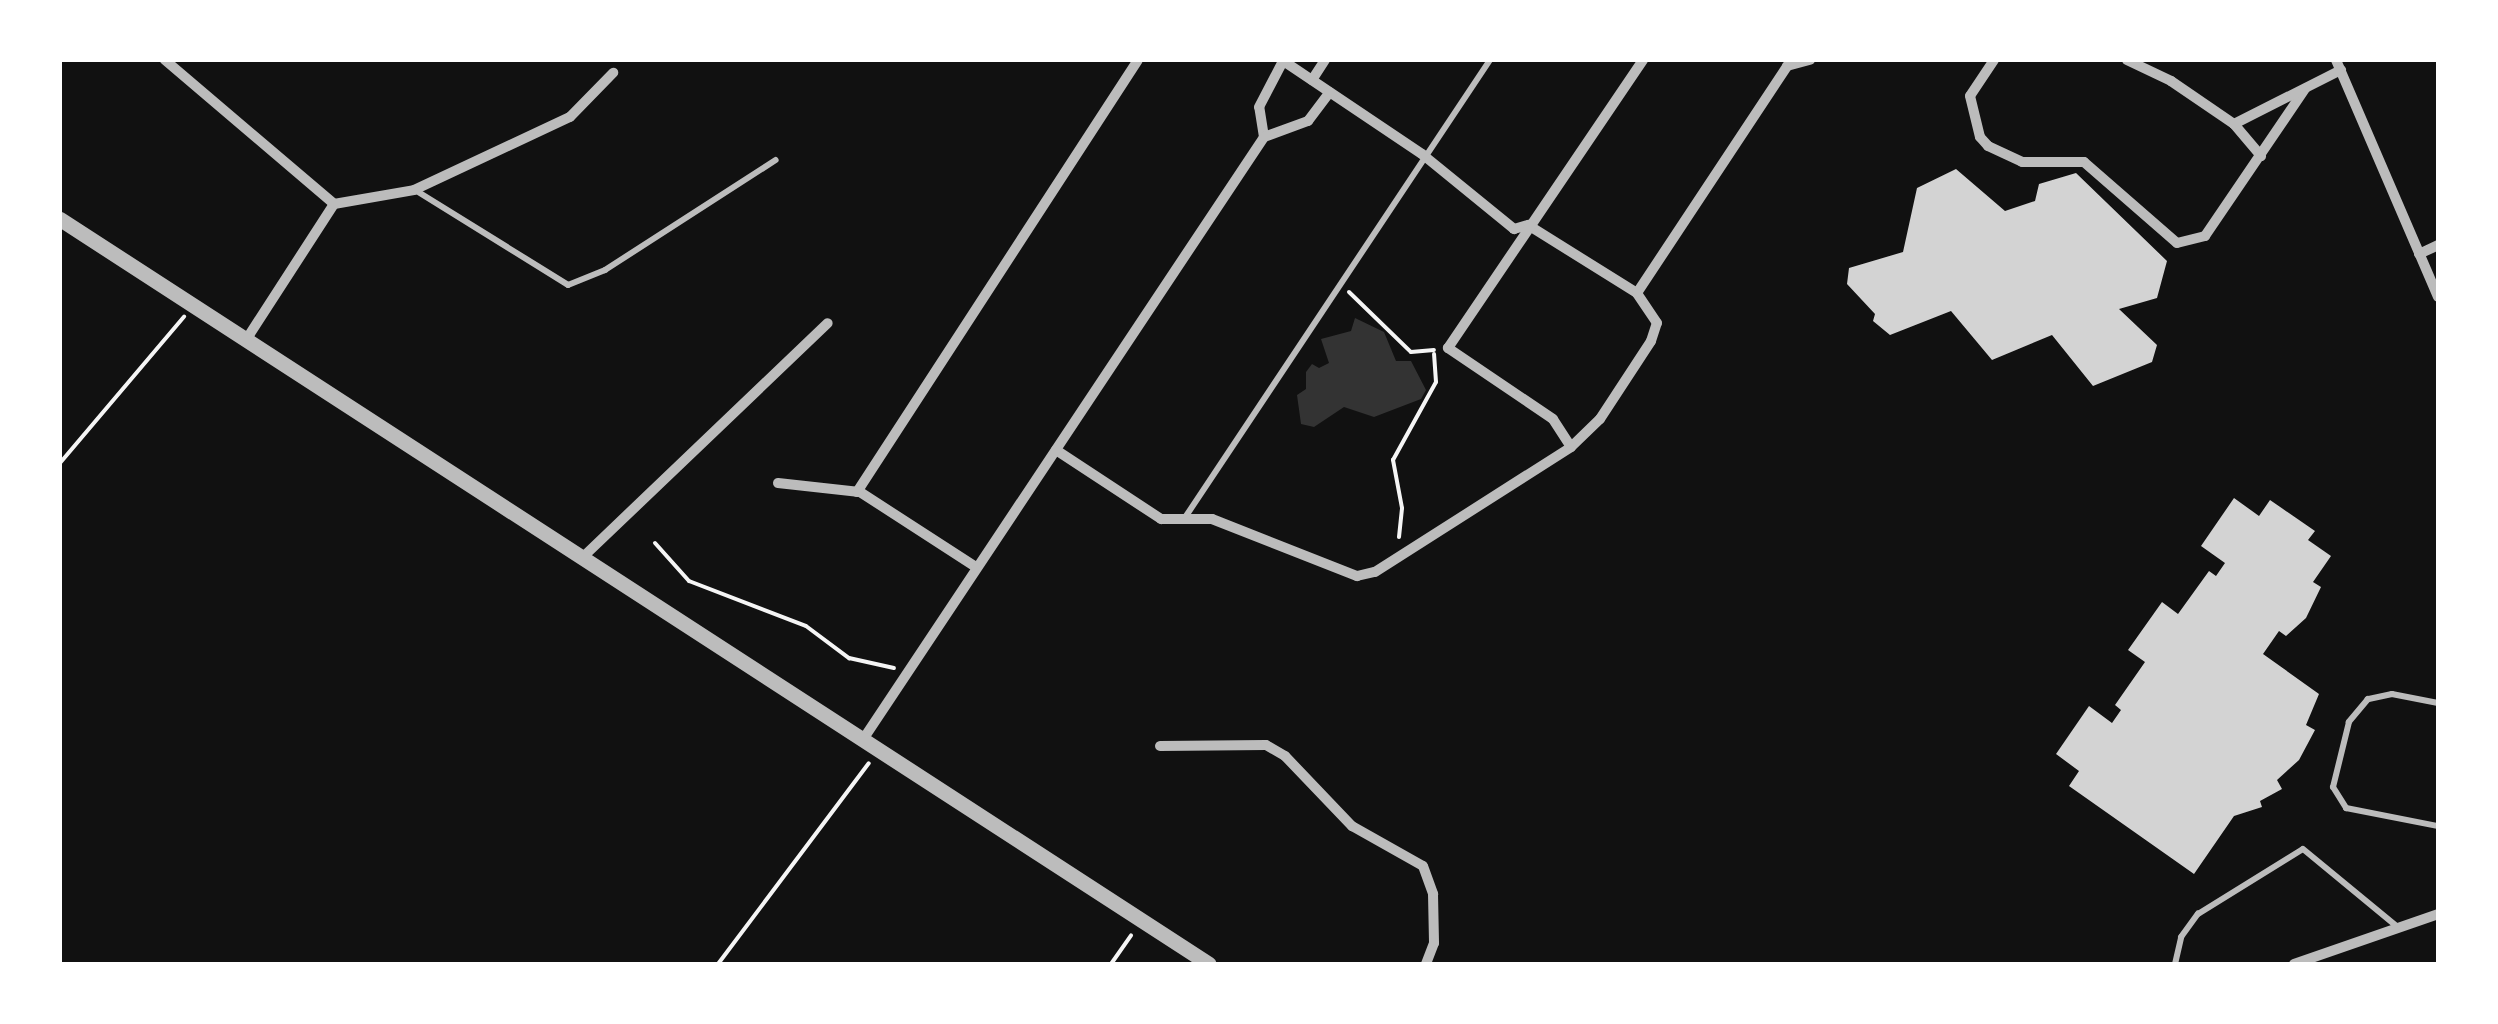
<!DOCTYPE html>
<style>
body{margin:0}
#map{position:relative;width:2498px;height:1024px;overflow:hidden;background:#111;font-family:"Source Sans 3",sans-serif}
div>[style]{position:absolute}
.water>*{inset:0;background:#333}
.building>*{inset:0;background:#d3d3d3}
.path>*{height:4px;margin:-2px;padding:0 2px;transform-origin:2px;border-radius:2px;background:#f5f5f5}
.service>*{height:6px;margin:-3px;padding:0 3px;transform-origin:3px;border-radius:3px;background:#bcbcbc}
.minor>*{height:10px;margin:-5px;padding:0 5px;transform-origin:5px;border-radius:5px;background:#bcbcbc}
.tertiary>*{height:15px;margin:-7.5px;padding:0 7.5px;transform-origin:7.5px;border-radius:7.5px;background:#bcbcbc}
span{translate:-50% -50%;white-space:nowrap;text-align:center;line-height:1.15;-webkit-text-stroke:8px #fff;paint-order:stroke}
.frame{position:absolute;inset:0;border:62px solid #fff;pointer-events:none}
</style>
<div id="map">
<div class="water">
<div style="clip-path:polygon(1355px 318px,1384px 332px,1396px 361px,1411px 361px,1426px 390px,1421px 399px,1374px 417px,1344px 407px,1314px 427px,1301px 424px,1297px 395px,1306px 389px,1306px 372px,1312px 364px,1319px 368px,1329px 363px,1321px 339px,1351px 331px)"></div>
</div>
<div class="building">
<div style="clip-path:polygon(1956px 169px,2005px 211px,2035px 201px,2039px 184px,2076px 173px,2167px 261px,2157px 298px,2119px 309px,2157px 345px,2152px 362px,2093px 386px,2052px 335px,1992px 360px,1951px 311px,1890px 335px,1873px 321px,1875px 314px,1847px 284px,1849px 268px,1903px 252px,1917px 188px)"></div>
<div style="clip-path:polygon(2234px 498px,2259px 516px,2270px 500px,2315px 531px,2308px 540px,2331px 556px,2313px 582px,2321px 587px,2306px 618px,2286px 636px,2279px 631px,2263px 654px,2319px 694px,2306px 725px,2315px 730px,2299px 760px,2277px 780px,2282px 789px,2260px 801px,2262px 807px,2234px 816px,2194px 874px,2069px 786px,2079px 771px,2056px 754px,2089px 706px,2112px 723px,2121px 710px,2115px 705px,2145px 662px,2128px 650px,2162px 602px,2178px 614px,2209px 571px,2216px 576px,2225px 563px,2201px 546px)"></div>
</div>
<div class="path">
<div style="left:1349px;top:292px;width:86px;rotate:44.1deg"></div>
<div style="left:1411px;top:352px;width:23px;rotate:-5deg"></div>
<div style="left:60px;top:463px;width:192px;rotate:-49.7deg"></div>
<div style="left:1399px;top:537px;width:29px;rotate:-84deg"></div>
<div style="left:1402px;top:508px;width:49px;rotate:-100.6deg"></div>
<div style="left:1393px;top:460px;width:89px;rotate:-61.1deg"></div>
<div style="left:1436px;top:382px;width:28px;rotate:-94deg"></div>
<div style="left:655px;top:543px;width:51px;rotate:48.2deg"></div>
<div style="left:689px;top:581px;width:125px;rotate:21deg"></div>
<div style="left:806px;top:626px;width:54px;rotate:36.7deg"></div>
<div style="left:849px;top:658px;width:46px;rotate:12.5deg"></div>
<div style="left:718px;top:964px;width:251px;rotate:-53.1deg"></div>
<div style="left:1111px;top:964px;width:35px;rotate:-55deg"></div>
</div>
<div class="service">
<div style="left:415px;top:190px;width:180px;rotate:31.8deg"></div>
<div style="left:568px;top:285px;width:40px;rotate:-22deg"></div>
<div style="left:605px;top:270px;width:203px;rotate:-32.8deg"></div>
<div style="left:1184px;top:519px;width:552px;rotate:-56.31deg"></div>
<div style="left:2438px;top:703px;width:47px;rotate:-168.9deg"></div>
<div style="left:2392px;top:694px;width:25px;rotate:168deg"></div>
<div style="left:2368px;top:699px;width:30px;rotate:130deg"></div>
<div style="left:2349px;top:722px;width:67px;rotate:103.8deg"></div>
<div style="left:2333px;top:787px;width:25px;rotate:58deg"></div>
<div style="left:2346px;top:808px;width:94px;rotate:11.1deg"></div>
<div style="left:2175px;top:964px;width:28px;rotate:-77deg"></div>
<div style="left:2181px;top:937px;width:29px;rotate:-54deg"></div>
<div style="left:2198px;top:914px;width:123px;rotate:-31.8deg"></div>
<div style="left:2303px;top:849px;width:124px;rotate:39.5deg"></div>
</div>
<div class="minor">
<div style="left:165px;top:60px;width:222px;rotate:40.4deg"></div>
<div style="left:334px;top:204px;width:158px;rotate:122.9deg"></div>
<div style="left:1282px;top:60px;width:169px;rotate:33.9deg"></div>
<div style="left:1422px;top:154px;width:119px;rotate:39.2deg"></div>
<div style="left:1514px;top:229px;width:15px;rotate:-16deg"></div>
<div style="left:1528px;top:225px;width:128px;rotate:32deg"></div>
<div style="left:1994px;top:60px;width:43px;rotate:123.7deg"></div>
<div style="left:1970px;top:96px;width:42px;rotate:76.3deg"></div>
<div style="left:1980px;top:137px;width:12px;rotate:48deg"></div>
<div style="left:1988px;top:146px;width:38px;rotate:25deg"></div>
<div style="left:2022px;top:162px;width:62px"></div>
<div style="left:2084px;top:162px;width:123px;rotate:41.1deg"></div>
<div style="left:2177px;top:243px;width:29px;rotate:-14deg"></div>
<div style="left:2205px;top:236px;width:178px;rotate:-55.8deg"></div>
<div style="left:2127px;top:60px;width:49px;rotate:25.5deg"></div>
<div style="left:2171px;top:81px;width:76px;rotate:34.3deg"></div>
<div style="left:2234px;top:124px;width:120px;rotate:-26.8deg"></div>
<div style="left:2336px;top:60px;width:258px;rotate:66.7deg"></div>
<div style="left:1312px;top:80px;width:24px;rotate:-57deg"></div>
<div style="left:2234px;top:124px;width:42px;rotate:49.8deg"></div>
<div style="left:1264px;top:137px;width:30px;rotate:-99deg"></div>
<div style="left:1259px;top:107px;width:52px;rotate:-62.4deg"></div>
<div style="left:334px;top:204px;width:81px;rotate:-9.9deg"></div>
<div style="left:414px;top:190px;width:172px;rotate:-25.1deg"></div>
<div style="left:570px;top:117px;width:62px;rotate:-45.7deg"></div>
<div style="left:2419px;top:254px;width:21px;rotate:-25deg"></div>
<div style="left:1571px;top:447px;width:40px;rotate:-44deg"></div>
<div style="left:1600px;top:419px;width:93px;rotate:-56.8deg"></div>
<div style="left:1651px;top:341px;width:19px;rotate:-72deg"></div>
<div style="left:1657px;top:323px;width:36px;rotate:-124deg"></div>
<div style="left:1637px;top:293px;width:272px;rotate:-56.5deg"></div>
<div style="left:1787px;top:66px;width:24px;rotate:-15deg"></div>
<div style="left:1056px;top:450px;width:126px;rotate:33.3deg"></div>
<div style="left:1161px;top:519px;width:51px"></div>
<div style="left:1212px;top:519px;width:156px;rotate:21.5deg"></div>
<div style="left:1357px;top:576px;width:18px;rotate:-13deg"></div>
<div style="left:1375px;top:572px;width:232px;rotate:-32.5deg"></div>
<div style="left:1571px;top:447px;width:33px;rotate:-123deg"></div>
<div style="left:1553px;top:419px;width:127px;rotate:-145.9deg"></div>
<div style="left:1448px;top:348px;width:348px;rotate:-55.9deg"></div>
<div style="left:778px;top:483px;width:82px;rotate:6.3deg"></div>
<div style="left:860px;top:492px;width:138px;rotate:32.9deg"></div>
<div style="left:857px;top:492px;width:515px;rotate:-56.96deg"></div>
<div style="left:584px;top:556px;width:337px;rotate:-43.7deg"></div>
<div style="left:862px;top:741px;width:726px;rotate:-56.35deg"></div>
<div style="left:1264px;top:137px;width:47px;rotate:-20deg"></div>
<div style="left:1308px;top:121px;width:36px;rotate:-53deg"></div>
<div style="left:1160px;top:746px;width:106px;rotate:-0.5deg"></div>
<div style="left:1266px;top:745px;width:22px;rotate:30deg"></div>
<div style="left:1285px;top:756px;width:97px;rotate:46.3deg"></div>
<div style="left:1352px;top:826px;width:81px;rotate:29.4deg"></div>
<div style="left:1423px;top:866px;width:30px;rotate:70deg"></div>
<div style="left:1433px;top:894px;width:49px;rotate:88.8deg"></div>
<div style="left:1434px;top:943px;width:22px;rotate:111deg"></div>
<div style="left:2294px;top:964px;width:152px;rotate:-19.1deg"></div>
</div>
<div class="tertiary">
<div style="left:60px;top:219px;width:1369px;rotate:32.96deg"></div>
</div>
<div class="frame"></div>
</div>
